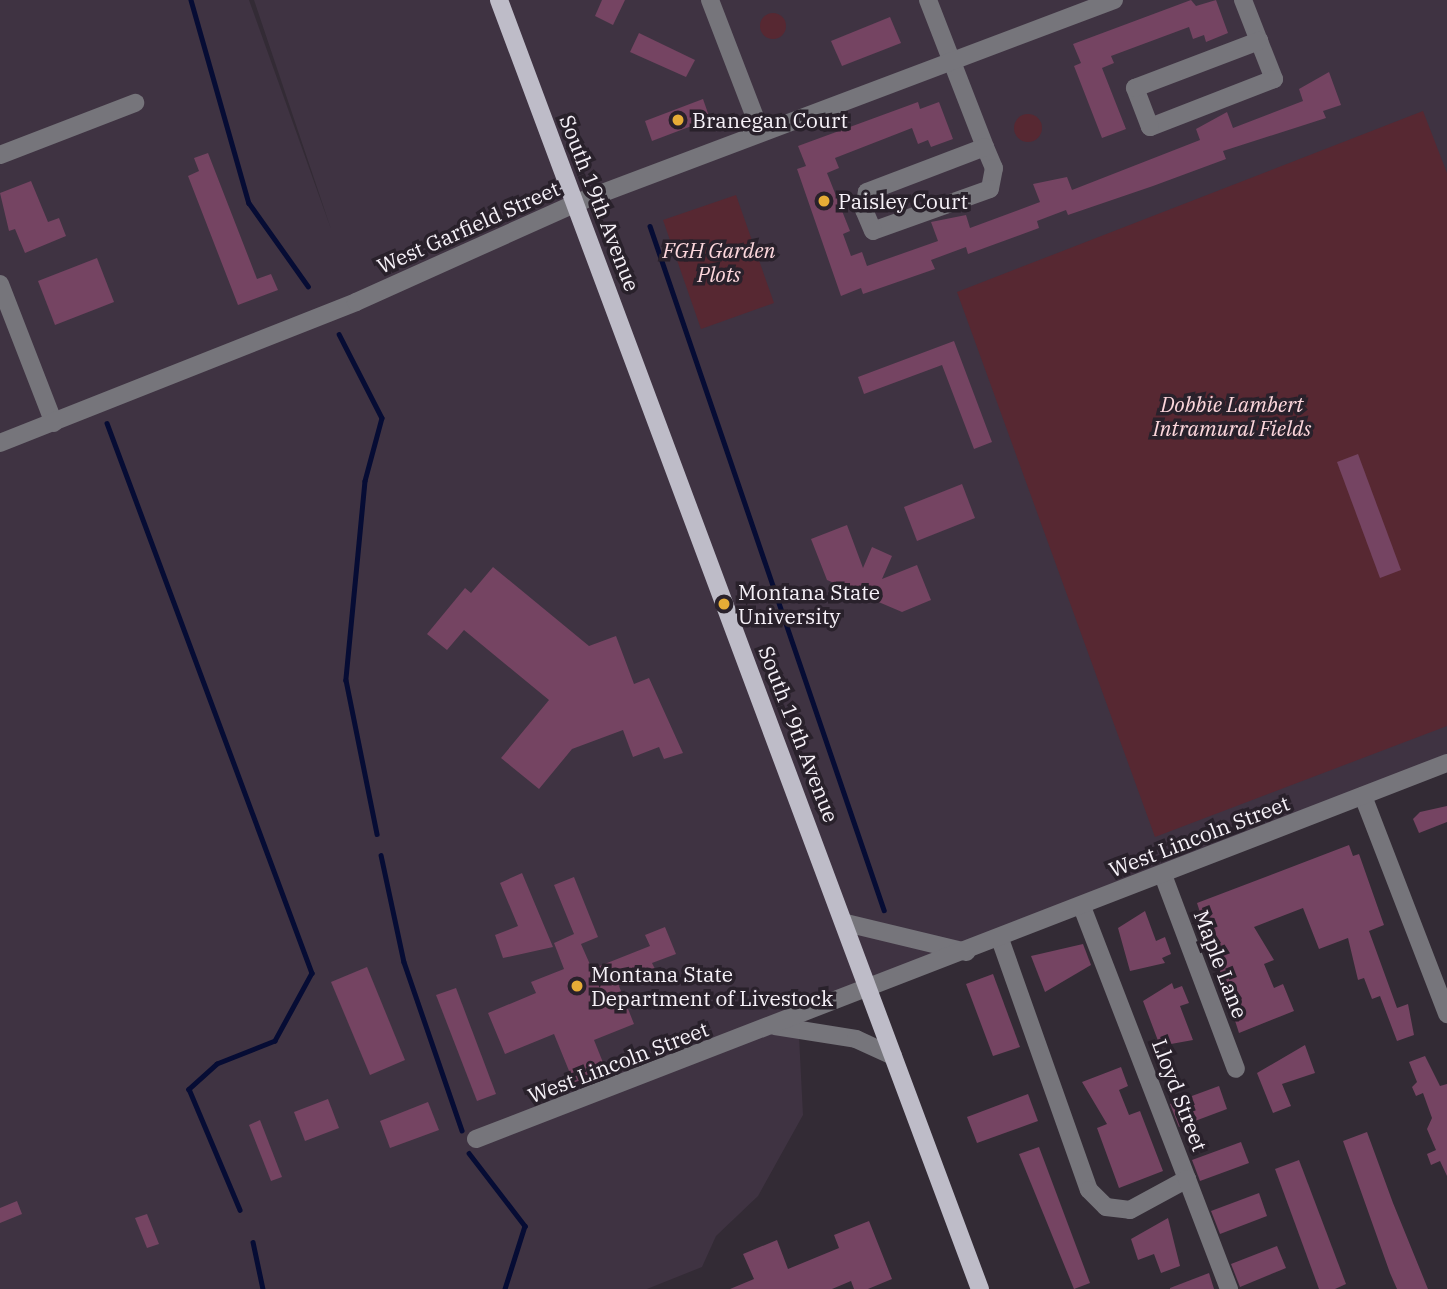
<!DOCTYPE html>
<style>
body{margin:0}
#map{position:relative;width:1447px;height:1289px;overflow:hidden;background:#332b35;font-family:"IBM Plex Serif",serif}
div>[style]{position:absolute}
.built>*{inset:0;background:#3f3342}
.green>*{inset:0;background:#572832}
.round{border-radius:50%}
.stream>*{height:4.5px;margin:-2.25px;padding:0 2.25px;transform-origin:2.25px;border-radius:2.25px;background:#060c34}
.building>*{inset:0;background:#754462}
.minor>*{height:18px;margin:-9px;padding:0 9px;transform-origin:9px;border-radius:9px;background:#76757b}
.major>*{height:18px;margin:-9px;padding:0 9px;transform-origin:9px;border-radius:9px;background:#bebcc8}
.dots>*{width:19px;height:19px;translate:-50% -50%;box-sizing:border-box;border:4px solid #29212b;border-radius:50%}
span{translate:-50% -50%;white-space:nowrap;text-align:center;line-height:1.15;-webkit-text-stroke:7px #29212b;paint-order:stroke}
.poi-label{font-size:21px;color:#f6f1f8}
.left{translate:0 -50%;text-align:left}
.street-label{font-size:21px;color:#f6f1f8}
.park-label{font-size:21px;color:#fdd7dc;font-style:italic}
</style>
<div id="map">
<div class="built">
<div style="clip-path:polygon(0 0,249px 0,331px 229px,254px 0,1447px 0,1447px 763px,798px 1016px,803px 1115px,758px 1196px,716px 1236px,702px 1267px,647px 1289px,0 1289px)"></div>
</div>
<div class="green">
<div class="round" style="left:760px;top:13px;width:26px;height:26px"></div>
<div style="clip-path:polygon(1423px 111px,1447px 173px,1447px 726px,1155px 837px,957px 292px)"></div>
<div class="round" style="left:1014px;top:114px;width:28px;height:28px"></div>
<div style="clip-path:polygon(736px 195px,774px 303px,701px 329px,663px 220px)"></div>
</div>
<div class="stream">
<div style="left:191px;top:0;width:211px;rotate:74.1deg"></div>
<div style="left:249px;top:203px;width:102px;rotate:54.6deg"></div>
<div style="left:650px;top:226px;width:723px;rotate:71.11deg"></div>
<div style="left:339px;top:334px;width:94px;rotate:62.9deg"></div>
<div style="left:382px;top:418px;width:65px;rotate:105.1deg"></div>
<div style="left:365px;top:481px;width:200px;rotate:95.5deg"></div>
<div style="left:346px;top:680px;width:157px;rotate:78.6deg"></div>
<div style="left:107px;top:423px;width:587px;rotate:69.56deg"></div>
<div style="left:312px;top:973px;width:77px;rotate:118.6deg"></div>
<div style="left:275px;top:1041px;width:62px;rotate:158.4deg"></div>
<div style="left:217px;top:1064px;width:38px;rotate:138deg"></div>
<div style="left:189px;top:1089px;width:131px;rotate:67.1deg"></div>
<div style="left:381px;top:855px;width:109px;rotate:77.9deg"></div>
<div style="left:404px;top:962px;width:178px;rotate:71deg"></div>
<div style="left:469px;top:1153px;width:92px;rotate:52.5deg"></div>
<div style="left:525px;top:1226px;width:66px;rotate:107.6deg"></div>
<div style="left:253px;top:1242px;width:48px;rotate:78deg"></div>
</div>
<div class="building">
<div style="clip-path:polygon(602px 0,625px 0,613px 25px,595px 16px)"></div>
<div style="clip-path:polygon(1191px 0,1196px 6px,1216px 0,1228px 33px,1206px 42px,1204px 35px,1193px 39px,1189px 27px,1111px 56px,1114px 63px,1102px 68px,1126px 129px,1102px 138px,1074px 66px,1081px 63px,1073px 44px)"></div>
<div style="clip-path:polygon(890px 17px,901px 43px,842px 66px,831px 41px)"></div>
<div style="clip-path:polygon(639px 33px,695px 60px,686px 77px,630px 52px)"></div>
<div style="clip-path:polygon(1329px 72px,1341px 105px,1323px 111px,1326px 118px,1223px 151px,1226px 159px,1153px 186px,1068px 215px,1066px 210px,1037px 221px,1039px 228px,968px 254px,966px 247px,931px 260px,935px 269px,863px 294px,861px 288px,841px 296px,797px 169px,806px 166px,798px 146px,918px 102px,920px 109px,939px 102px,953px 139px,931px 147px,928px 140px,918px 144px,912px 128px,835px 158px,839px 168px,827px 173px,850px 231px,843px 234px,851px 256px,862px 252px,867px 266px,938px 241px,931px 222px,966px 215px,970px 228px,1040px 202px,1033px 184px,1067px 177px,1072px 190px,1200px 140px,1196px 129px,1227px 112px,1233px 128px,1303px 101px,1299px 89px)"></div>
<div style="clip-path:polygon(703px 99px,710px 119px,652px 141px,645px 121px)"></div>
<div style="clip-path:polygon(208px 153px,257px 279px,271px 274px,278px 290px,238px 305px,188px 176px,199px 171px,194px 158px)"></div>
<div style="clip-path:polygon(31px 181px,48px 222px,59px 218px,66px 236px,25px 253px,15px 229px,9px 231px,0 193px)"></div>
<div style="clip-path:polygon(97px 258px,114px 302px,55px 325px,38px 281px)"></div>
<div style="clip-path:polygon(954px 341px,992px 442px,974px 449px,942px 365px,864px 394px,858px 377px)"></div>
<div style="clip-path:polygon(1358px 454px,1401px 570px,1380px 578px,1337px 462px)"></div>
<div style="clip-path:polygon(962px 484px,975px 518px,917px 541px,904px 507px)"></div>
<div style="clip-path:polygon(847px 525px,863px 568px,872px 547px,892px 556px,882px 579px,917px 565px,931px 600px,902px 612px,827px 580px,811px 539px)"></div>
<div style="clip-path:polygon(493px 567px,589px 646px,616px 636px,634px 684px,649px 678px,683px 753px,664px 759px,659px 747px,633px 757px,623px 730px,572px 749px,539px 789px,501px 758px,549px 700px,464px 630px,447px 650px,427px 634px,465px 588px,471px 593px)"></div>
<div style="clip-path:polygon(1447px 806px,1447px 822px,1419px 833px,1413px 819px,1420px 812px)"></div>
<div style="clip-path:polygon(1349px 845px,1353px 856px,1359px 854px,1384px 925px,1369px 931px,1397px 1008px,1408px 1004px,1414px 1035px,1397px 1041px,1380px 996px,1372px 999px,1364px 978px,1358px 980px,1348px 938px,1319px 949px,1303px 908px,1254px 927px,1274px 960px,1264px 964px,1274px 988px,1283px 984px,1294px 1011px,1239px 1033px,1197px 903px)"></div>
<div style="clip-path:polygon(522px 873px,553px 947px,503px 958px,495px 935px,518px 926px,500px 883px)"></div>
<div style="clip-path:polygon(574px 877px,598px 937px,581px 944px,592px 969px,650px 946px,645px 935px,665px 927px,676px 954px,652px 963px,656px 971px,619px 986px,634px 1024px,594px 1040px,608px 1075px,576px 1088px,554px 1034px,505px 1054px,488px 1013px,536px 993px,531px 982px,564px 969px,554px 943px,574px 934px,554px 885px)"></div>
<div style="clip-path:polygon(1145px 911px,1156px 941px,1165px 937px,1171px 954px,1162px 958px,1165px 963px,1130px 971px,1118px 928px)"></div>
<div style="clip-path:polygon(1083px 944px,1091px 965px,1045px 992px,1031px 956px)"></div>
<div style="clip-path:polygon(367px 967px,405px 1060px,370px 1075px,331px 982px)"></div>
<div style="clip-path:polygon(993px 974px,1020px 1047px,993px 1056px,966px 984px)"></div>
<div style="clip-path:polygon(1172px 983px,1174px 989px,1182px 986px,1189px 1003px,1180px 1006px,1193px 1040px,1160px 1046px,1143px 1001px)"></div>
<div style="clip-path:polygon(456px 988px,496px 1094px,477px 1101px,436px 995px)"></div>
<div style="clip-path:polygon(1305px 1045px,1315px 1073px,1282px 1084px,1291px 1106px,1273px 1113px,1257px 1073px)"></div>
<div style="clip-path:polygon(1425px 1056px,1440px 1086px,1447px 1084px,1447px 1176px,1440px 1161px,1431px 1165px,1427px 1154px,1436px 1150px,1427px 1129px,1432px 1118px,1423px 1093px,1416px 1096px,1412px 1087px,1417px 1082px,1409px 1062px)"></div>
<div style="clip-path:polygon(1121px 1067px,1128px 1086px,1119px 1090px,1129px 1115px,1140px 1111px,1163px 1171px,1119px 1188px,1097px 1128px,1107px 1124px,1082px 1082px)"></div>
<div style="clip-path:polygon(1219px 1086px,1227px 1109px,1179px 1127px,1170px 1104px)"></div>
<div style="clip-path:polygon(1028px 1094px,1038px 1121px,977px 1143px,967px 1117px)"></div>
<div style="clip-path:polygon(328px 1099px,339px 1128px,305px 1141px,294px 1112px)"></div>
<div style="clip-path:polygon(428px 1102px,439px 1130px,390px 1148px,380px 1121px)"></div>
<div style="clip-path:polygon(260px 1120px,282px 1177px,271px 1181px,249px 1125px)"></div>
<div style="clip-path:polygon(1367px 1132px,1393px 1203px,1428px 1289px,1397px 1289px,1390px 1273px,1343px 1141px)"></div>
<div style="clip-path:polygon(1241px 1142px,1249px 1163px,1200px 1181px,1192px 1160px)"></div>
<div style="clip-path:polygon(1039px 1147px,1090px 1283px,1074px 1289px,1019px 1154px)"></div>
<div style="clip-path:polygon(1299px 1160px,1346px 1284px,1335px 1289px,1319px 1289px,1275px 1169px)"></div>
<div style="clip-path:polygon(1259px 1193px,1267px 1216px,1220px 1234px,1211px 1211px)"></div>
<div style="clip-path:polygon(17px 1201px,22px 1214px,0 1223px,0 1208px)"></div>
<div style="clip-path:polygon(147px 1214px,159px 1244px,147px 1248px,135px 1218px)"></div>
<div style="clip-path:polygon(1168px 1218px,1180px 1266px,1161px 1273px,1154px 1254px,1138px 1260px,1131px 1239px)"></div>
<div style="clip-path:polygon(869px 1221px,892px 1279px,868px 1289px,854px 1289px,851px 1281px,832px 1289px,730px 1289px,754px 1279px,743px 1254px,777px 1240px,788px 1269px,839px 1248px,834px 1235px)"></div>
<div style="clip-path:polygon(1277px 1246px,1286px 1268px,1240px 1287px,1231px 1264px)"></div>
<div style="clip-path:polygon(1209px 1273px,1214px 1289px,1170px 1289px,1170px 1288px)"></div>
</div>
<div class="minor">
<div style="left:710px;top:0;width:142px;rotate:69deg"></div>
<div style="left:928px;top:0;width:158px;rotate:68.8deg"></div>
<div style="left:1243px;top:0;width:44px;rotate:68.7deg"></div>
<div style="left:1259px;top:41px;width:41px;rotate:68.5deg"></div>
<div style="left:1274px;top:79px;width:133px;rotate:158.8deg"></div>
<div style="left:1150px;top:127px;width:42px;rotate:-111deg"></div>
<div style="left:1135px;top:88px;width:133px;rotate:-20.8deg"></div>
<div style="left:985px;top:147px;width:23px;rotate:67deg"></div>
<div style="left:994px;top:168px;width:21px;rotate:101deg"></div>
<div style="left:990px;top:189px;width:124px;rotate:160.3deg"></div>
<div style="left:873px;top:231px;width:23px;rotate:-113deg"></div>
<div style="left:864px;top:210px;width:18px;rotate:-81deg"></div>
<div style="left:867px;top:192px;width:126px;rotate:-20.9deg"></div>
<div style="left:0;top:155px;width:145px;rotate:-21.1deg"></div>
<div style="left:0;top:284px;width:149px;rotate:68.8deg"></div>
<div style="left:0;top:443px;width:383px;rotate:-21.6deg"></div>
<div style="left:356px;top:302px;width:241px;rotate:-24.2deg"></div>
<div style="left:576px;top:203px;width:575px;rotate:-20.67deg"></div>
<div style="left:1363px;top:796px;width:234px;rotate:68.9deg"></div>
<div style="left:1163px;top:875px;width:207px;rotate:69.4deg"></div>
<div style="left:846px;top:923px;width:124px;rotate:13.5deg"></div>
<div style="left:1000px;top:939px;width:266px;rotate:70.5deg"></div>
<div style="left:1089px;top:1190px;width:24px;rotate:45deg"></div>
<div style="left:1106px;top:1207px;width:24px;rotate:7deg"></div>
<div style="left:1130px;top:1210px;width:65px;rotate:-28.5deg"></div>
<div style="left:1187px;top:1179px;width:292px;rotate:-111.1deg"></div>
<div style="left:775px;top:1026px;width:82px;rotate:9.1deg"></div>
<div style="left:856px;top:1039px;width:41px;rotate:24.7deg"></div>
<div style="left:476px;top:1139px;width:1041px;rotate:-21.17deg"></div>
<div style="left:1187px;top:1179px;width:118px;rotate:69.1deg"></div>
</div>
<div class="major">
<div style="left:499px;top:0;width:1376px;rotate:69.54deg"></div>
</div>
<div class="dots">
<div style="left:678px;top:120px;background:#e6ac36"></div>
<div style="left:824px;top:201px;background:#e6ac36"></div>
<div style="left:724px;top:604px;background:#e6ac36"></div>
<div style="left:577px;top:986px;background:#e6ac36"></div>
</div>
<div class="poi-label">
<span class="left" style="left:692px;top:120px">Branegan Court</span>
<span class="left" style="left:838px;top:201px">Paisley Court</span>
<span class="left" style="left:738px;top:604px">Montana State<br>University</span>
<span class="left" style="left:591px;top:986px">Montana State<br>Department of Livestock</span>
</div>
<div class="street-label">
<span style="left:600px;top:203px;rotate:69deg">South 19th Avenue</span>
<span style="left:468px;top:227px;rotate:-24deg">West Garfield Street</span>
<span style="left:799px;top:734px;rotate:69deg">South 19th Avenue</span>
<span style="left:1199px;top:836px;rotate:-21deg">West Lincoln Street</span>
<span style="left:1221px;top:964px;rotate:69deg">Maple Lane</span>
<span style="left:618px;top:1062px;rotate:-21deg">West Lincoln Street</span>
<span style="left:1180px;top:1095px;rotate:69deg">Lloyd Street</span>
</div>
<div class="park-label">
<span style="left:719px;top:262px">FGH Garden<br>Plots</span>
<span style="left:1232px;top:416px">Dobbie Lambert<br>Intramural Fields</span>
</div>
</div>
